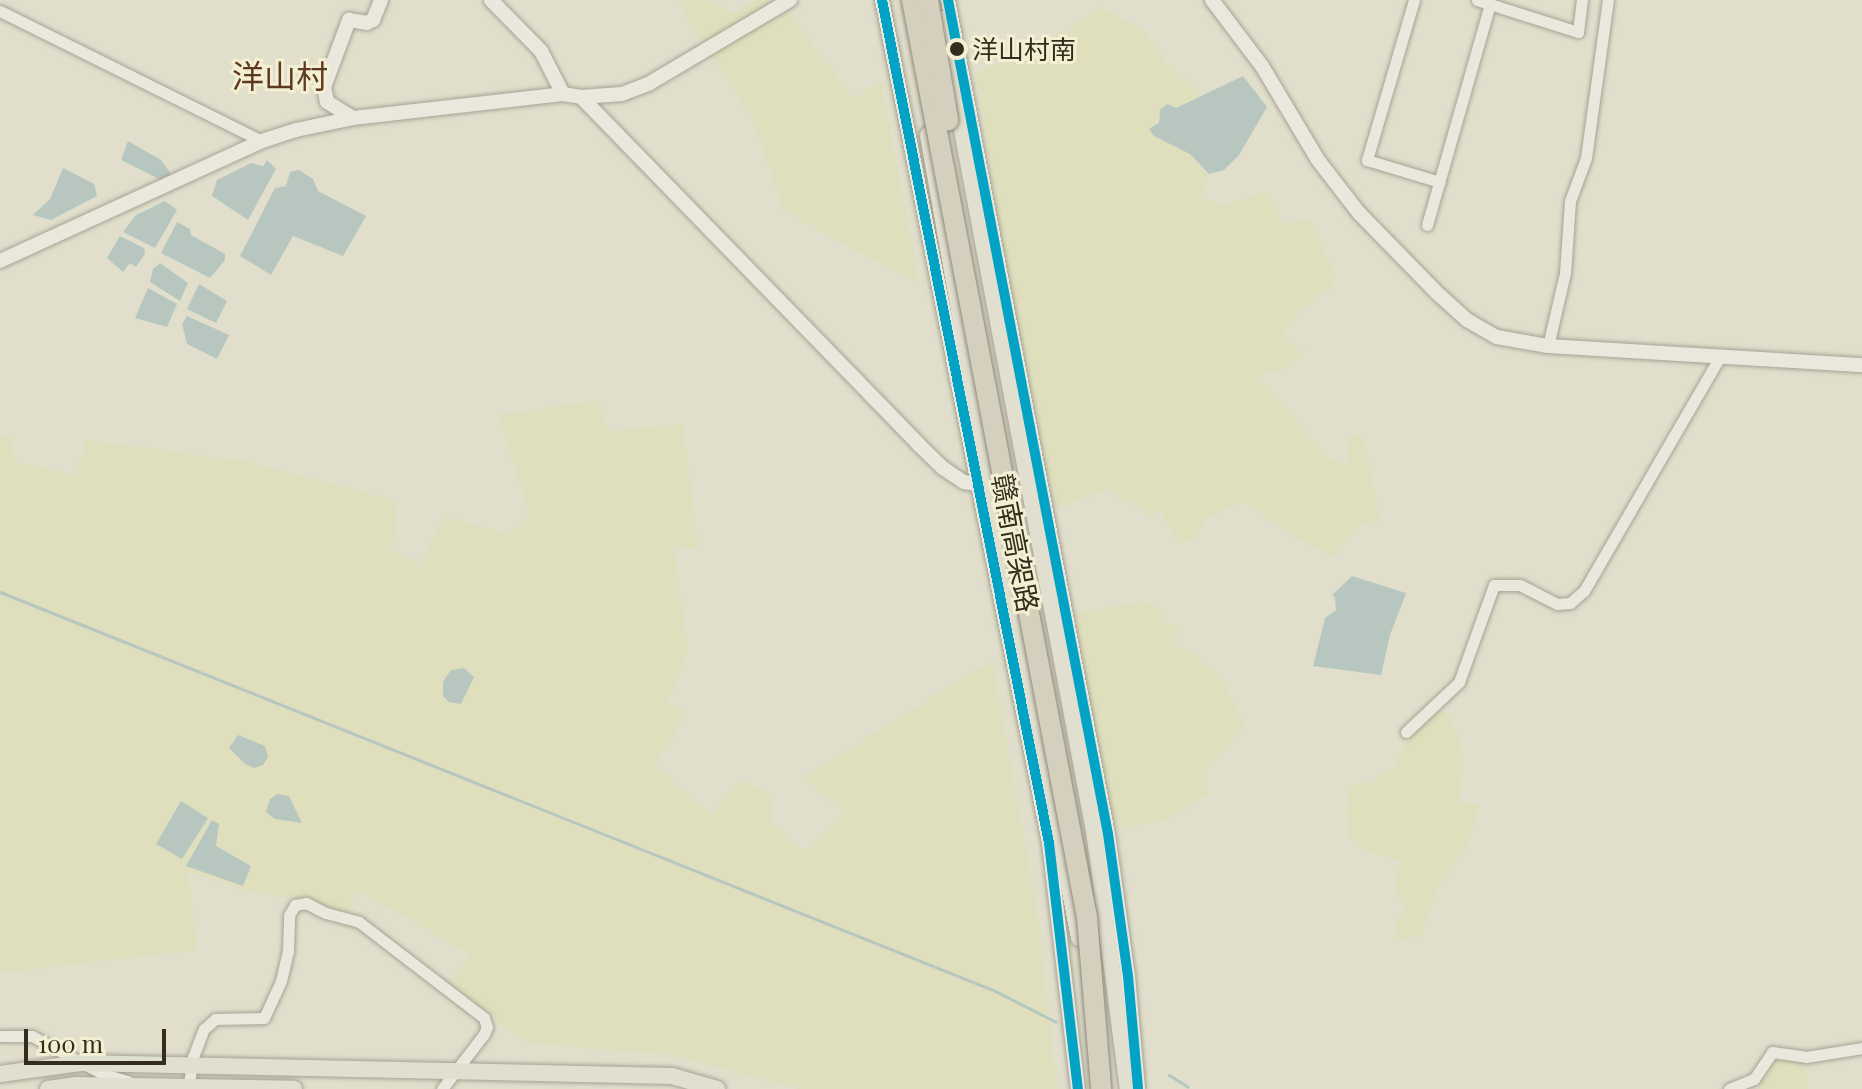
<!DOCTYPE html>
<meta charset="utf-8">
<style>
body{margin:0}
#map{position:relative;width:1862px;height:1089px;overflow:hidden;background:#e1dfcc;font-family:"Playfair Display","Noto Sans SC",serif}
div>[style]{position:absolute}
.farmland>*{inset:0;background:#dfdfbd}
.water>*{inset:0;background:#b7c7c0}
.stream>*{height:3px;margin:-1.5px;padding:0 1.5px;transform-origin:1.5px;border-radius:1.5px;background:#b7c7c0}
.roads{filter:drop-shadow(0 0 2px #a6a395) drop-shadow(0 0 2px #a6a395)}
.street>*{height:11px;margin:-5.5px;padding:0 5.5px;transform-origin:5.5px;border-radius:5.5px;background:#eae8dd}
.secondary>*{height:14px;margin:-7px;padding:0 7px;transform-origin:7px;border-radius:7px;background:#eae8dd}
.primary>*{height:16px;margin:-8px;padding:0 8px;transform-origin:8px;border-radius:8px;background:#e1dfcf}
.bridges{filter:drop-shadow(0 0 2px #8c897c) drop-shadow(0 0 2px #8c897c)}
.highway-bridge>*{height:20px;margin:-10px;padding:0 10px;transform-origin:10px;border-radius:10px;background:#d4d0bd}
.bus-1>*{height:10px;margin:-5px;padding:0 5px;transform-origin:5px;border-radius:5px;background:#03a3c5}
.dots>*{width:22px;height:22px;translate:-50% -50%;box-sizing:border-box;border:4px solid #f2efd2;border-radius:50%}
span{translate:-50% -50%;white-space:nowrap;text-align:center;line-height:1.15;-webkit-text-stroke:6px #f2efd2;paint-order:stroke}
.bus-label{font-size:26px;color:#342d1e}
.left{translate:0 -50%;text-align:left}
.street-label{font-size:28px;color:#342d1e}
.quarter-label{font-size:32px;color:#5d3921}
.scale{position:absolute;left:24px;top:1029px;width:142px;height:36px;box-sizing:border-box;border:4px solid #342d1e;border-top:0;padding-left:10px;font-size:24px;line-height:28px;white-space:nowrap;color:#342d1e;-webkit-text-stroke:6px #f2efd2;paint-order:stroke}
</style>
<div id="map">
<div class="farmland">
<div style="clip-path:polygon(677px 0,711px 0,734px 13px,756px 0,778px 0,854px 99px,881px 82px,919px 284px,784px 211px,752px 118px)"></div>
<div style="clip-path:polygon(1099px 7px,1147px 33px,1167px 63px,1202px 96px,1176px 108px,1160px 110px,1154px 136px,1190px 154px,1209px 174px,1201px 198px,1225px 205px,1267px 192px,1284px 224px,1310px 219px,1336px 276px,1331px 288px,1301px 309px,1283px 335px,1299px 352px,1305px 351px,1290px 367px,1257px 376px,1257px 382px,1267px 386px,1328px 458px,1347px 464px,1351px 433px,1364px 438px,1380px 520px,1359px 525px,1334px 557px,1299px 539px,1244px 502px,1207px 518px,1194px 538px,1179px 544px,1161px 510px,1147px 516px,1140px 508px,1120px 500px,1113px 489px,1055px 508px,1015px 325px,976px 74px,1074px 27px)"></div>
<div style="clip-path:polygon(598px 400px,608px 431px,683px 424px,698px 548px,674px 547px,688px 652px,668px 702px,688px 712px,654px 765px,712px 815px,740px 780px,771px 795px,770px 822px,805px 852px,844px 812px,803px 778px,992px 660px,1037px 910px,1057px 1089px,800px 1089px,671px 1055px,526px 1043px,452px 984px,469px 953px,358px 891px,346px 914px,319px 903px,249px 892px,188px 871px,197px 950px,0 973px,0 437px,12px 437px,15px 462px,76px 475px,86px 440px,244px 461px,398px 501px,392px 551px,420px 565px,444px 516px,511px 535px,530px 514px,498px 415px)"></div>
<div style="clip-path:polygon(1142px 602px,1163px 610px,1160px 622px,1181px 627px,1171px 646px,1187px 648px,1222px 678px,1244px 725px,1205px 772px,1208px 794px,1166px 820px,1112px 829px,1073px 613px)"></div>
<div style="clip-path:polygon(1436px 710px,1448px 713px,1464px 754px,1459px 803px,1480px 804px,1466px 849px,1437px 887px,1421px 936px,1398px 940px,1396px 921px,1406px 908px,1395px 889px,1400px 861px,1367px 850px,1348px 837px,1346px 807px,1350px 786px,1374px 782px,1392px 769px,1411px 735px)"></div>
<div style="clip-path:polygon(1774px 1056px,1791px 1058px,1807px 1067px,1807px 1089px,1758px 1089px)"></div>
</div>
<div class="water">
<div style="clip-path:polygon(1243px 76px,1267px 107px,1239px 155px,1224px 170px,1209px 174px,1190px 154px,1154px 136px,1149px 129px,1159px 123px,1160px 110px,1167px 104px,1176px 108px)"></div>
<div style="clip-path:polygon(128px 141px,161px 160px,171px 174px,161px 180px,121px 160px)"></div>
<div style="clip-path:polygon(267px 160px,276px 169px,248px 220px,212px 196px,217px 180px,251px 163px,263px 166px)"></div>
<div style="clip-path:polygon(63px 168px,94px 184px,97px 196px,51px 220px,33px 215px,50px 199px)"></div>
<div style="clip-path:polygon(299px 170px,313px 179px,318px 191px,366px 216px,343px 256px,293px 236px,271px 275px,240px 256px,275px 188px,286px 186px,290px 172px)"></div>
<div style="clip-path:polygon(165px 201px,177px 210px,155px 248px,123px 232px,136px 215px)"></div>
<div style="clip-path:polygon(177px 222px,190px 229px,191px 235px,225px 254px,225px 260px,210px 278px,161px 253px)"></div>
<div style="clip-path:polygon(120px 236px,144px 248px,145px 254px,136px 267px,130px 263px,123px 272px,107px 258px)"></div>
<div style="clip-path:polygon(160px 263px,188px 283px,180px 301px,150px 282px,153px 269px)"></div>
<div style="clip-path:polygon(199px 284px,227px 301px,216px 323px,187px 309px)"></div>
<div style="clip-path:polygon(148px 288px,177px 304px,167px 327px,135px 318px)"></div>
<div style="clip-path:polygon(187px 316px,229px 335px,217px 359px,187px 344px,182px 324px)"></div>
<div style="clip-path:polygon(1352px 576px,1406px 593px,1390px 635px,1381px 675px,1313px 666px,1325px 618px,1336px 610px,1335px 597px,1332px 595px)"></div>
<div style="clip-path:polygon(464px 668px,474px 677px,461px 704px,449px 702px,443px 696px,443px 682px,451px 670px)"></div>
<div style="clip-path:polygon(238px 735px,265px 746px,268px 757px,263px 765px,254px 768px,245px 764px,229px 748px)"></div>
<div style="clip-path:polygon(278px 794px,289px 796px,302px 823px,275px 819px,266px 812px,270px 799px)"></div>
<div style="clip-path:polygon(181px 801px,208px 818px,182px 859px,156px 844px)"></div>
<div style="clip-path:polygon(212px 820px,219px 824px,216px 846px,251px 866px,243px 886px,186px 866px)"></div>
</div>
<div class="stream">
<div style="left:0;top:592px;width:1072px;rotate:21.85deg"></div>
<div style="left:995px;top:991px;width:68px;rotate:26.9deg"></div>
<div style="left:1169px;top:1075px;width:22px;rotate:32deg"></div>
</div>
<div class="roads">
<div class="street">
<div style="left:1414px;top:0;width:167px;rotate:106.4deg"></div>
<div style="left:1367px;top:160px;width:76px;rotate:16.8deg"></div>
<div style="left:1477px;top:0;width:106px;rotate:17.6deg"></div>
<div style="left:1578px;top:32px;width:32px;rotate:-83deg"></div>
<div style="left:0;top:11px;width:292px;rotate:26.4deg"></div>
<div style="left:1427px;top:225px;width:230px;rotate:-74.1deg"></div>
<div style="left:1548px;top:346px;width:75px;rotate:-76.9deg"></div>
<div style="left:1565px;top:273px;width:72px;rotate:-86deg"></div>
<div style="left:1570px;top:201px;width:46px;rotate:-69.6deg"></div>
<div style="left:1586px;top:158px;width:160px;rotate:-82.1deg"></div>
<div style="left:1406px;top:732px;width:73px;rotate:-43.3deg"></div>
<div style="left:1459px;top:682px;width:103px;rotate:-70.2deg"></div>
<div style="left:1494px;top:585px;width:26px"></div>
<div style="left:1520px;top:585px;width:42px;rotate:27.2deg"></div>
<div style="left:1557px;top:604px;width:13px;rotate:-4deg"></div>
<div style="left:1570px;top:603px;width:18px;rotate:-41deg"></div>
<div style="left:1584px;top:591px;width:272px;rotate:-59.9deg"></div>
<div style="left:0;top:1036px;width:32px"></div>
<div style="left:32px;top:1036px;width:81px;rotate:28.2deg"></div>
<div style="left:103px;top:1074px;width:26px;rotate:16deg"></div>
<div style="left:188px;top:1089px;width:32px;rotate:-81deg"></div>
<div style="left:193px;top:1057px;width:30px;rotate:-69deg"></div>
<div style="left:204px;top:1029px;width:15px;rotate:-42deg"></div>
<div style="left:215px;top:1019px;width:49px;rotate:-1.2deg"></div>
<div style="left:264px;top:1018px;width:41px;rotate:-65.3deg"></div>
<div style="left:281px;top:981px;width:31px;rotate:-77deg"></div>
<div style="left:288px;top:951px;width:36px;rotate:-88deg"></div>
<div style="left:289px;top:915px;width:12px;rotate:-59deg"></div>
<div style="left:295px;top:905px;width:11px;rotate:-10deg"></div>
<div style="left:306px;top:903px;width:22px;rotate:27deg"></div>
<div style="left:326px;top:913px;width:34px;rotate:15deg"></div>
<div style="left:359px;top:922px;width:158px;rotate:37.5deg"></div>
<div style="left:484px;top:1018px;width:9px;rotate:72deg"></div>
<div style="left:487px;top:1027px;width:8px;rotate:113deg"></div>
<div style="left:484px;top:1034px;width:69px;rotate:127.4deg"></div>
<div style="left:1729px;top:1089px;width:27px;rotate:-22deg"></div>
<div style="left:1754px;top:1079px;width:32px;rotate:-56deg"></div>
<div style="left:1772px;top:1052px;width:34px;rotate:8deg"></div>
<div style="left:1806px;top:1057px;width:57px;rotate:-9.1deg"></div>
</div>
<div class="secondary">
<div style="left:491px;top:0;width:71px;rotate:45.6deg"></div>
<div style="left:541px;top:51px;width:48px;rotate:62.9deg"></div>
<div style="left:882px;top:0;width:859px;rotate:78.79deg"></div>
<div style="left:1049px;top:843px;width:248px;rotate:83.3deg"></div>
<div style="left:948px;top:0;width:849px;rotate:79.14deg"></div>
<div style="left:1108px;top:834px;width:143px;rotate:82deg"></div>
<div style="left:1128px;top:976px;width:113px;rotate:84.9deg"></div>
<div style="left:1212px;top:0;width:83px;rotate:52.9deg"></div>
<div style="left:1262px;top:66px;width:109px;rotate:59.2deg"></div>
<div style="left:1318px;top:160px;width:67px;rotate:52.3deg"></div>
<div style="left:1359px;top:213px;width:110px;rotate:45.7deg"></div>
<div style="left:1436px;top:292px;width:42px;rotate:42.1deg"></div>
<div style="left:1467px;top:320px;width:34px;rotate:30deg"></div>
<div style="left:1497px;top:337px;width:52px;rotate:10deg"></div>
<div style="left:1548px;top:346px;width:315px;rotate:3.5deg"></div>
<div style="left:581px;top:97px;width:484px;rotate:45.8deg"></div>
<div style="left:918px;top:444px;width:35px;rotate:44deg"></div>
<div style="left:943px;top:468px;width:25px;rotate:34deg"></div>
<div style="left:964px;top:482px;width:12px;rotate:9deg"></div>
<div style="left:353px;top:118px;width:31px;rotate:-148deg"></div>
<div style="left:327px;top:102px;width:15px;rotate:-101deg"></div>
<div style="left:324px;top:87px;width:72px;rotate:-69.5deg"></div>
<div style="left:349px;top:20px;width:18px;rotate:9deg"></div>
<div style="left:367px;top:23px;width:7px;rotate:-27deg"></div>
<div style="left:373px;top:20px;width:22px;rotate:-68deg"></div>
<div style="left:0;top:261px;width:288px;rotate:-24.6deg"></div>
<div style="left:262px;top:141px;width:36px;rotate:-18deg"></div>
<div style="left:296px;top:130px;width:58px;rotate:-11.9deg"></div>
<div style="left:353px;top:118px;width:211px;rotate:-6.5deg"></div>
<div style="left:563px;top:94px;width:18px;rotate:9deg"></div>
<div style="left:581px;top:97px;width:41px;rotate:-4.2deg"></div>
<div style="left:622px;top:94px;width:30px;rotate:-21deg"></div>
<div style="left:650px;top:83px;width:163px;rotate:-30.7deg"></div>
</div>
<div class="primary">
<div style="left:941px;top:19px;width:827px;rotate:79.34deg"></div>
<div style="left:1094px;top:832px;width:259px;rotate:82.5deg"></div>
<div style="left:928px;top:135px;width:283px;rotate:80deg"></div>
<div style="left:977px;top:414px;width:534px;rotate:78.98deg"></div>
<div style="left:0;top:1074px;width:81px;rotate:-7.8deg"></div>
<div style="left:80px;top:1063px;width:592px;rotate:1.26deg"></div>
<div style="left:672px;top:1076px;width:47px;rotate:16.1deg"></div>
<div style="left:48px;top:1089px;width:27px;rotate:-8deg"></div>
<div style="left:75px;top:1085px;width:219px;rotate:1deg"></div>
</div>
</div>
<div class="bridges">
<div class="highway-bridge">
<div style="left:912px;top:0;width:934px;rotate:79.2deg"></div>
<div style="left:1087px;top:917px;width:173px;rotate:85.3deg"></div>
<div style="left:928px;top:0;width:122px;rotate:80.5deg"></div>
</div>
</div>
<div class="bus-1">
<div style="left:882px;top:0;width:859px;rotate:78.79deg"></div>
<div style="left:1049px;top:843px;width:248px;rotate:83.3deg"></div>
<div style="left:948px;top:0;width:849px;rotate:79.14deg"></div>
<div style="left:1108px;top:834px;width:143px;rotate:82deg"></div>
<div style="left:1128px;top:976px;width:113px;rotate:84.9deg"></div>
</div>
<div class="dots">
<div style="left:957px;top:49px;background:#342d1e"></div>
</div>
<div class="bus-label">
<span class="left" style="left:972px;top:49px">洋山村南</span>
</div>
<div class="street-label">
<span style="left:1016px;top:543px;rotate:79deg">赣南高架路</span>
</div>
<div class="quarter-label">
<span style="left:280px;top:75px">洋山村</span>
</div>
<div class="scale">100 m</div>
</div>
